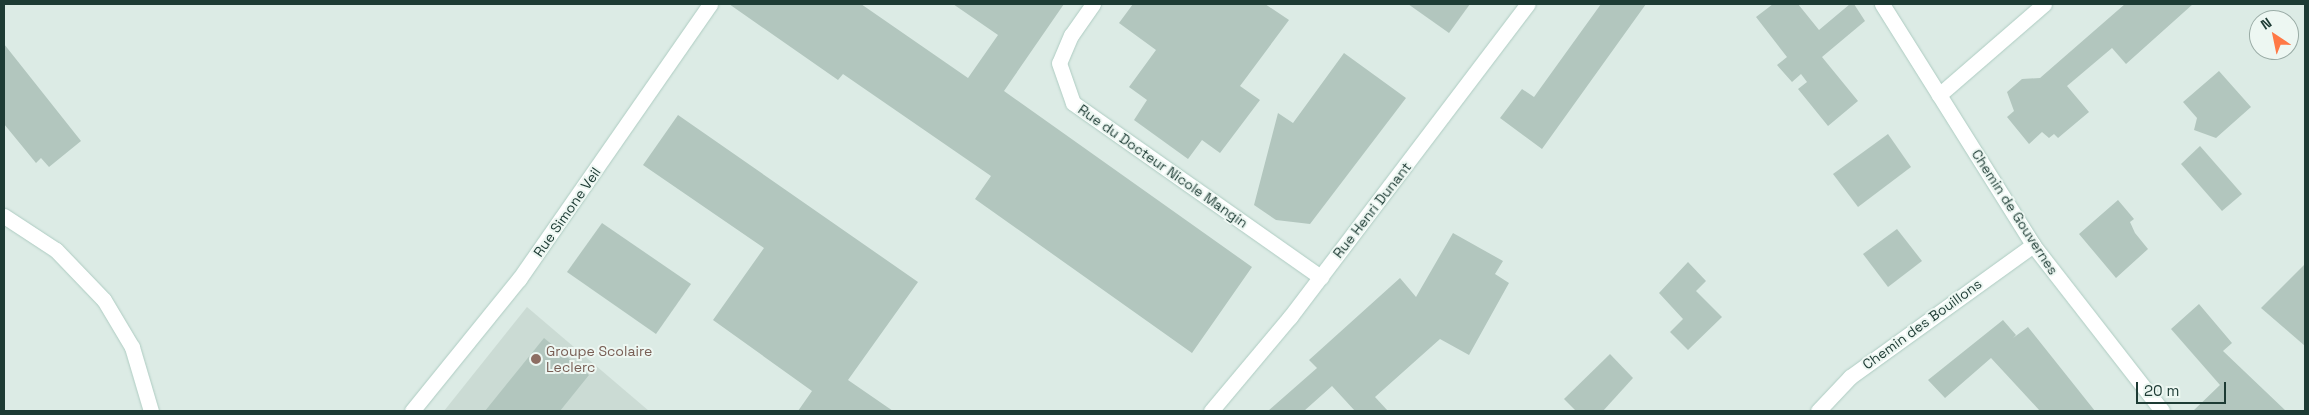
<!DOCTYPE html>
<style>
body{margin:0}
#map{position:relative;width:2309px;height:415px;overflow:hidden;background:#dcebe5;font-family:"Space Grotesk",sans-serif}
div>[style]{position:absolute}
.built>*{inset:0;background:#cbdbd4}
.building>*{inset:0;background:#b2c6be}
.roads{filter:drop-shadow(0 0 1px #aeccc2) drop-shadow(0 0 1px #aeccc2)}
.street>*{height:15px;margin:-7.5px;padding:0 7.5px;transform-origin:7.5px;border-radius:7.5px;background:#fff}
.secondary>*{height:15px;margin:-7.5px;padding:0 7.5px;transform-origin:7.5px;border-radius:7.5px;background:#fff}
.dots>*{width:14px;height:14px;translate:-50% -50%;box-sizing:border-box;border:2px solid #edf7f2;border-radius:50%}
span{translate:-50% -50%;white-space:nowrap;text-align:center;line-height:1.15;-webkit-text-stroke:4px #edf7f2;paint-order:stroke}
.street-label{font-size:14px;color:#1d3b34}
.education-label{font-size:14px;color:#785e54}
.left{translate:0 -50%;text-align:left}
.frame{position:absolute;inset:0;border:5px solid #1d3b34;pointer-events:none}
.north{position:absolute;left:2249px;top:10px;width:50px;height:50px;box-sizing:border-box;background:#edf7f2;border:1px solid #9aaca6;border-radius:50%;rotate:326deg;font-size:14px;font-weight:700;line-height:20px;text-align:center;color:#1d3b34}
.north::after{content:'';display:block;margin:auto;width:18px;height:22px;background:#ff7946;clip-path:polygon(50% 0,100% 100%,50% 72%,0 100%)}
.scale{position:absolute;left:2136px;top:382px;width:90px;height:22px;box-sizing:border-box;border:2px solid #1d3b34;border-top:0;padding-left:6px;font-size:15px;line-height:18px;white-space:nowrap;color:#1d3b34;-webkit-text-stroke:4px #edf7f2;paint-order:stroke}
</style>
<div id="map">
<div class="built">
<div style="clip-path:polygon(527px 307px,649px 411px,444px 411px)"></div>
</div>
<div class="building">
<div style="clip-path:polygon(729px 4px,861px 4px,968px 78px,998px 35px,953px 4px,1064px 4px,1004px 91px,1252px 267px,1192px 353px,975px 199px,991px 176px,843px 74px,838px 80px)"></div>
<div style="clip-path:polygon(1133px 4px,1265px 4px,1289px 20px,1240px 86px,1260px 100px,1220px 153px,1202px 140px,1188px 159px,1134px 120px,1147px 100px,1129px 87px,1156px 50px,1119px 23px)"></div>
<div style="clip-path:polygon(1408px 4px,1470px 4px,1449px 33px)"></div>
<div style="clip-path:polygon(1601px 4px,1646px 4px,1542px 149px,1500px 118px,1522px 89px,1534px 97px)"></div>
<div style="clip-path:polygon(1773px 4px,1798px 4px,1819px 30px,1850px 4px,1854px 4px,1865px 21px,1822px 57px,1858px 101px,1828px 126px,1798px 89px,1807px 82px,1801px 74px,1792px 82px,1777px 65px,1787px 57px,1756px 17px)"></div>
<div style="clip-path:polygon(2125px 4px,2193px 4px,2126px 64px,2112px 48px,2067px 86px,2089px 112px,2058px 138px,2054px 134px,2049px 138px,2042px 132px,2029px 144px,2007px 117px,2014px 111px,2007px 92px,2022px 79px,2040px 78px)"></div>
<div style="clip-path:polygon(4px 44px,81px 141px,49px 167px,41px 158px,36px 163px,4px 124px)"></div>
<div style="clip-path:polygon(1344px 53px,1406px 98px,1310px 224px,1276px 220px,1254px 205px,1278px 113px,1293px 123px)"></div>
<div style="clip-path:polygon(2219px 71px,2251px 107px,2216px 138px,2194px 130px,2197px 118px,2183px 102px)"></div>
<div style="clip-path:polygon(678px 115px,918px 282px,848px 380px,893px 411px,798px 411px,812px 391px,713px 320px,764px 248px,643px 165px)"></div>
<div style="clip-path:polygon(1888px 134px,1911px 167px,1858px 207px,1833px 174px)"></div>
<div style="clip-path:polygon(2200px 146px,2242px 194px,2222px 211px,2181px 164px)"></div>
<div style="clip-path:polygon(2118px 200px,2134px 219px,2130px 222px,2135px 233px,2148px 249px,2116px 278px,2079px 234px)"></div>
<div style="clip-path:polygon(602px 223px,691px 284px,656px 334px,567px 272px)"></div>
<div style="clip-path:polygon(1897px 229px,1922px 261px,1888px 287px,1863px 254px)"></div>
<div style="clip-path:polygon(1453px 233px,1503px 261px,1495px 274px,1509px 283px,1469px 355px,1440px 339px,1375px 397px,1388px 411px,1355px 411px,1332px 386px,1304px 411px,1268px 411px,1317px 368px,1309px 360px,1400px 278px,1416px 297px)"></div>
<div style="clip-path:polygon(1688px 262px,1706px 281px,1696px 291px,1722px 317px,1688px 350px,1670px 332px,1683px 319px,1659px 293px)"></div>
<div style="clip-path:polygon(2305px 264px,2305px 346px,2261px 308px)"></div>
<div style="clip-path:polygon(2199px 304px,2232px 343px,2223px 351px,2286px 411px,2193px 411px,2220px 385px,2171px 329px)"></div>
<div style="clip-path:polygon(2003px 320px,2016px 335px,2013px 338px,2028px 327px,2095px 411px,2040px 411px,1991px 358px,1945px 398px,1928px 380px)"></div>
<div style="clip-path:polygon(544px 338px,589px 375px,560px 411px,485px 411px)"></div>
<div style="clip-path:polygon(1610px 354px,1633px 378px,1603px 411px,1576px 411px,1564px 399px)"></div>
</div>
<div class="roads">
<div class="street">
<div style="left:1093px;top:4px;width:38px;rotate:125deg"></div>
<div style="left:1071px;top:35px;width:30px;rotate:113deg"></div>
<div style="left:1059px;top:63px;width:42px;rotate:70.7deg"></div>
<div style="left:1073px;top:103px;width:303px;rotate:35.1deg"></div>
<div style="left:1939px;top:95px;width:139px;rotate:-40.9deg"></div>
<div style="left:4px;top:216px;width:62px;rotate:33.2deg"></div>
<div style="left:56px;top:250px;width:69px;rotate:46.2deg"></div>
<div style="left:104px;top:300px;width:55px;rotate:59.2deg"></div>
<div style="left:132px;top:347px;width:67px;rotate:73.5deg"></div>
<div style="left:412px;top:411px;width:170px;rotate:-51deg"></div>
<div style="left:519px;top:279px;width:335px;rotate:-55.2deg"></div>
<div style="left:1211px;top:411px;width:123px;rotate:-50deg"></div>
<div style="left:1290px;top:317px;width:393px;rotate:-52.8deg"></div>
<div style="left:1818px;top:411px;width:47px;rotate:-46.7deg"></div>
<div style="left:1850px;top:377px;width:226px;rotate:-35.8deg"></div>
</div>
<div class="secondary">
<div style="left:1882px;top:4px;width:284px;rotate:57.9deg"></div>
<div style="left:2033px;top:245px;width:210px;rotate:52.1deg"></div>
</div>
</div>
<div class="dots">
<div style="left:536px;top:359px;background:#8d6e63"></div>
</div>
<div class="street-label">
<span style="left:1163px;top:166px;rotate:35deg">Rue du Docteur Nicole Mangin</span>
<span style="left:1372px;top:210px;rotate:-52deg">Rue Henri Dunant</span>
<span style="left:567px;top:212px;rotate:-55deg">Rue Simone Veil</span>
<span style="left:2015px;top:212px;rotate:57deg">Chemin de Gouvernes</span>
<span style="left:1922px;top:324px;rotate:-36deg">Chemin des Bouillons</span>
</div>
<div class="education-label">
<span class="left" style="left:546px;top:359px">Groupe Scolaire<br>Leclerc</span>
</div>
<div class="frame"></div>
<div class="north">N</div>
<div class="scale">20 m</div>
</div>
